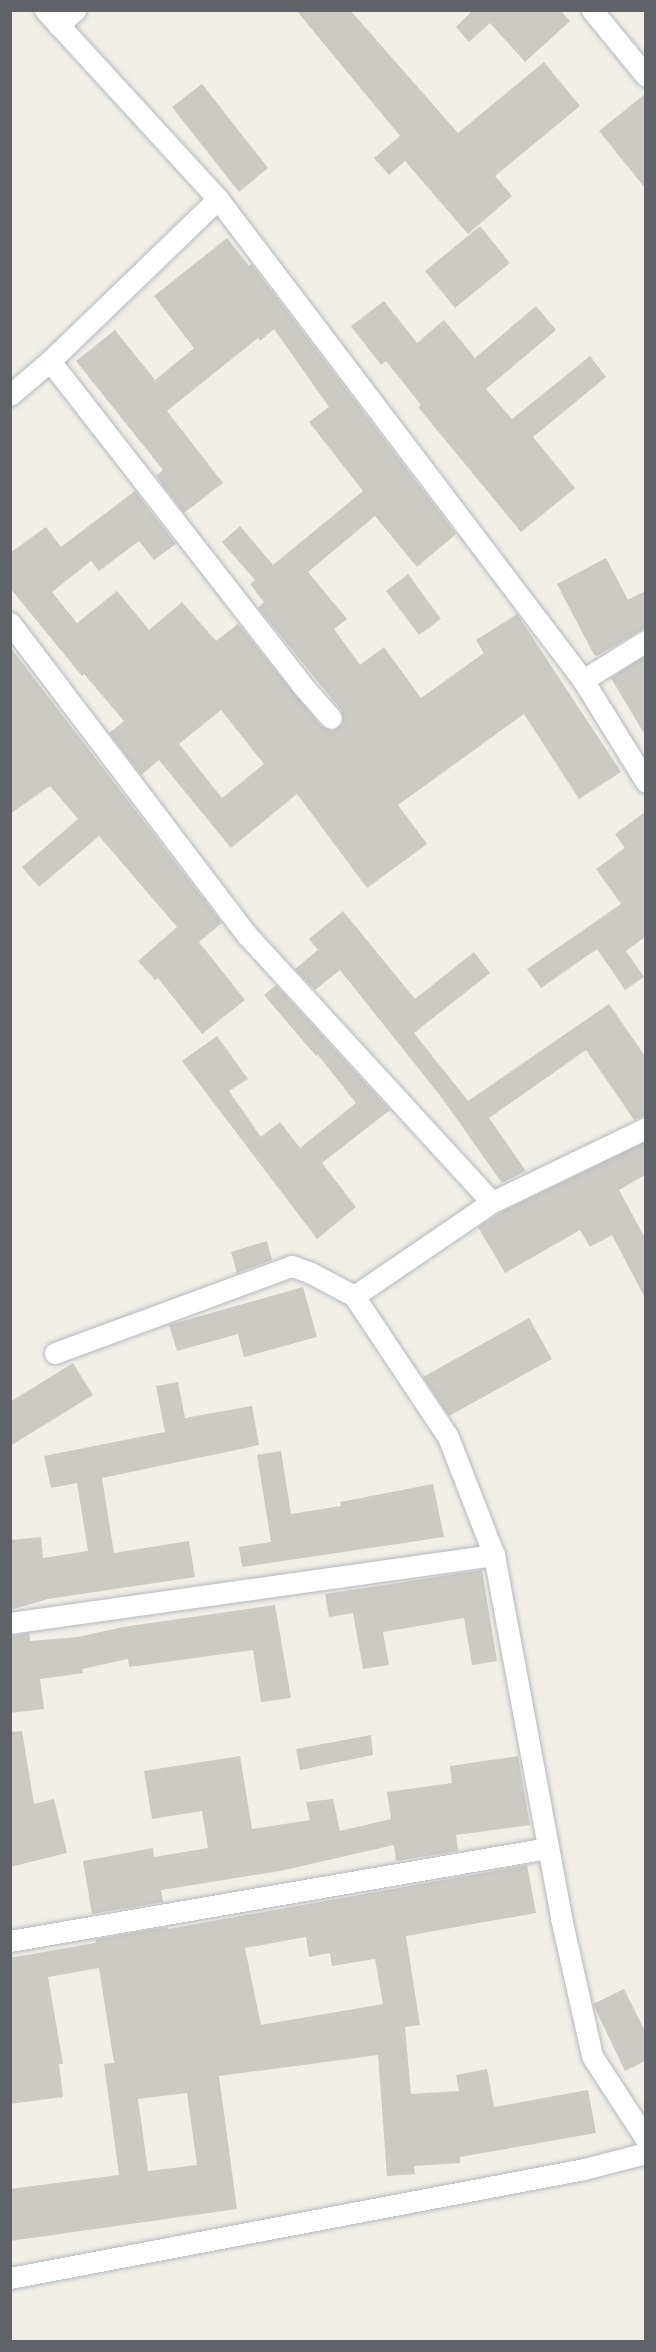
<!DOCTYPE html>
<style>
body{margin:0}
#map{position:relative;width:656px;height:2352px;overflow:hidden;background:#f1efe8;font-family:Commissioner,sans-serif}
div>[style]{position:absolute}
.building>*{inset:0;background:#cccac5}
.roads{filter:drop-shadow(0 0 2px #b5b8bc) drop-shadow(0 0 2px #b5b8bc)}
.street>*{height:21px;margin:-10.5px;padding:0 10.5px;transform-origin:10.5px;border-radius:10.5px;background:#fff}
span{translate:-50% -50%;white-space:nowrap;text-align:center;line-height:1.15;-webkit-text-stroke:4.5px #fff;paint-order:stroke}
.frame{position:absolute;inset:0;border:12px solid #5f6368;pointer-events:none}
</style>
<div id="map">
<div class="building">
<div style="clip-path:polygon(296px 10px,350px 10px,458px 133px,544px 62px,580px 106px,495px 176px,512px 196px,468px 234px,405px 161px,389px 175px,374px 158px,400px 136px)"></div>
<div style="clip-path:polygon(473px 10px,560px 10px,570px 21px,525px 62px,490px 23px,469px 42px,456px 27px)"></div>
<div style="clip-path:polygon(202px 84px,268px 168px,239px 192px,172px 107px)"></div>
<div style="clip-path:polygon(645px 94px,645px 188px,599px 131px)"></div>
<div style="clip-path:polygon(480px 226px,510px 263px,455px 308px,425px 271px)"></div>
<div style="clip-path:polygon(evenodd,227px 238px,249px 266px,251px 264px,255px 269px,456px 534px,417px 567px,375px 516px,308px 572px,347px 619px,334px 629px,360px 665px,384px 647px,421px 698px,484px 653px,476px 640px,517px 614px,621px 772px,579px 799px,524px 714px,398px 805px,427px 844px,367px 888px,297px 794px,231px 848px,159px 760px,141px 775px,109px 733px,124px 721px,84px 674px,82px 676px,10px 588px,10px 553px,46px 527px,61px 547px,135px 491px,176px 544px,154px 560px,139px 541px,99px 571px,91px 561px,52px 592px,77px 623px,117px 591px,149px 630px,182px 602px,216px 641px,238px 624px,321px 726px,333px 731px,343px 723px,341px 710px,258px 608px,264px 602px,250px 584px,255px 580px,222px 542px,240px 526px,273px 565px,363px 491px,309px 422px,329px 407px,274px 329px,260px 341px,258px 338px,167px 411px,223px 483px,184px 513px,156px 476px,163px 470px,76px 361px,115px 330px,155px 380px,194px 348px,154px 296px,227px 238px,221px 710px,264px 764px,222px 798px,179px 744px,221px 710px)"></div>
<div style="clip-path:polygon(384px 301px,417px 343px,444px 320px,475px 358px,536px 306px,556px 330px,486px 389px,512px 419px,590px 356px,606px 377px,533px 437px,575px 488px,521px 532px,418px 407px,421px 405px,386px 361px,381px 365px,351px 326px)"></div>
<div style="clip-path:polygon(606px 558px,628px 600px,645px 591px,645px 628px,597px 656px,594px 655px,557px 584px)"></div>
<div style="clip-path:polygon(408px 574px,441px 619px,419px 635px,386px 591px)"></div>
<div style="clip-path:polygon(10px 647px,222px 923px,199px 942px,245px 1000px,202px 1034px,158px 978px,155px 980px,138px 961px,177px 927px,99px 836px,39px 887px,22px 867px,78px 819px,50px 786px,10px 814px)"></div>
<div style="clip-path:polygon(645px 656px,645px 735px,611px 678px)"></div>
<div style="clip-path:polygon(645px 812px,645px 937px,626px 951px,644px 977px,625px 990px,597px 949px,541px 988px,527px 969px,621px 904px,596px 869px,625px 848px,615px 834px)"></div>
<div style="clip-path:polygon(343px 911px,415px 999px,474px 952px,490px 973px,414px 1033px,468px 1101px,609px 1004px,645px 1056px,645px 1115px,634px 1120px,586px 1050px,489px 1118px,526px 1171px,502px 1183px,442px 1098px,340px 970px,315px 990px,295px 969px,318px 950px,309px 939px)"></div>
<div style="clip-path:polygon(276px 985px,390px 1110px,322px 1163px,356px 1207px,317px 1239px,182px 1061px,217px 1036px,248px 1079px,229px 1091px,261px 1137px,280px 1122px,300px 1148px,356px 1103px,318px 1055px,316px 1056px,264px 995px)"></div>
<div style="clip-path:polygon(645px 1142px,645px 1175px,619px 1190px,645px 1238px,645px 1298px,612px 1235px,590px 1247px,580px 1230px,505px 1273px,478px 1227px,505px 1210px)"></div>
<div style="clip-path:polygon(267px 1241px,272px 1260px,237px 1273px,231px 1252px)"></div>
<div style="clip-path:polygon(303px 1287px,317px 1337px,244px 1357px,238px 1334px,177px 1351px,169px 1325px)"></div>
<div style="clip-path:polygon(529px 1318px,552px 1359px,449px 1416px,423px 1377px)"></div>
<div style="clip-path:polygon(73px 1363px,93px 1395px,10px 1446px,10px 1402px)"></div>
<div style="clip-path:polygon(178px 1382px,185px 1418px,252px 1406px,259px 1445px,102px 1478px,114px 1553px,189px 1541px,195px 1577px,48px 1599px,10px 1610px,10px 1540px,41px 1537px,43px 1558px,88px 1551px,77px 1483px,51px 1488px,44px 1456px,165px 1432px,156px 1386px)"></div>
<div style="clip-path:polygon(281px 1451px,291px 1514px,341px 1506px,340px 1502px,433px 1484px,444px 1537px,242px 1567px,239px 1547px,271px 1542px,257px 1455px)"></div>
<div style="clip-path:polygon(482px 1570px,497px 1661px,472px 1665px,464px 1618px,383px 1632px,389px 1665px,363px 1669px,353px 1613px,329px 1617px,325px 1594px)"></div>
<div style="clip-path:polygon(275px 1605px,291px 1698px,261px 1702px,253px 1650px,129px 1667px,128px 1659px,82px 1669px,83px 1673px,40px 1679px,44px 1709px,10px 1713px,10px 1636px,29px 1633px,30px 1641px,78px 1637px,123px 1627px)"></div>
<div style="clip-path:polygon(22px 1731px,34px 1804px,54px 1799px,67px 1853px,10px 1867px,10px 1732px)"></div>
<div style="clip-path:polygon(371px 1735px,373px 1755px,300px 1770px,296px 1749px)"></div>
<div style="clip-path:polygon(240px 1756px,252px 1829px,310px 1820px,306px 1802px,333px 1799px,340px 1831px,391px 1819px,387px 1792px,452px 1783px,450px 1766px,518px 1756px,530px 1825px,456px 1835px,458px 1851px,396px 1861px,394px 1845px,280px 1871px,161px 1890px,163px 1902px,92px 1914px,83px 1861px,153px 1848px,154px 1857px,208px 1848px,202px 1811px,152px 1819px,144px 1771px)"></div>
<div style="clip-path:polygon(evenodd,527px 1865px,536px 1913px,406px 1936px,420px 2025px,405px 2027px,411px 2094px,459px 2091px,456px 2075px,487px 2069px,494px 2107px,588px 2090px,596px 2133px,460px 2157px,460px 2163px,414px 2166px,415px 2174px,387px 2176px,378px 2055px,219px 2076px,237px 2209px,10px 2241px,10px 2189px,119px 2175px,104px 2064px,114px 2063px,99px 1968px,48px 1977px,63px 2064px,59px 2064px,63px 2097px,10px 2104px,10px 1958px,95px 1943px,97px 1939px,168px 1927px,168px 1929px,527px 1865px,306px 1937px,309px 1957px,330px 1953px,332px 1966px,375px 1959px,383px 2004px,261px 2025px,245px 1948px,306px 1937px,527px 1865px,187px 2093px,197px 2165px,148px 2171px,138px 2099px,187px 2093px)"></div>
<div style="clip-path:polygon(624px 1989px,645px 2031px,645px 2061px,625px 2071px,593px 2004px)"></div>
</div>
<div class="roads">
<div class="street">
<div style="left:45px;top:10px;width:256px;rotate:47.5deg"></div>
<div style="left:218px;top:199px;width:604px;rotate:52.81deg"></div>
<div style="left:583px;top:680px;width:120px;rotate:58.3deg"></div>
<div style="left:592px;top:10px;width:85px;rotate:50.7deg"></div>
<div style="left:58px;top:25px;width:23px;rotate:-41deg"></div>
<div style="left:50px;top:361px;width:409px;rotate:52.1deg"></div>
<div style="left:301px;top:684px;width:45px;rotate:48.6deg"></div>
<div style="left:10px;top:395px;width:52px;rotate:-40.4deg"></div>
<div style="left:50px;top:361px;width:233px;rotate:-44deg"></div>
<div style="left:10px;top:623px;width:392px;rotate:52.8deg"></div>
<div style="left:247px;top:935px;width:362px;rotate:47.5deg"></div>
<div style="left:583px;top:680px;width:74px;rotate:-31.8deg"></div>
<div style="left:646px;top:1128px;width:171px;rotate:154.3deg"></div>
<div style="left:492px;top:1202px;width:167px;rotate:145.7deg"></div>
<div style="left:354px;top:1296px;width:169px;rotate:56.3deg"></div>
<div style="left:448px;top:1437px;width:127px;rotate:68.7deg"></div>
<div style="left:494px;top:1555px;width:369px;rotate:79.5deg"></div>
<div style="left:561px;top:1918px;width:141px;rotate:77.3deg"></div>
<div style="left:592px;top:2056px;width:99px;rotate:57deg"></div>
<div style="left:55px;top:1353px;width:252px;rotate:-20.2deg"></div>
<div style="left:292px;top:1266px;width:20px;rotate:20deg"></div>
<div style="left:311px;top:1273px;width:49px;rotate:28.1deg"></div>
<div style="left:10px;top:1623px;width:489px;rotate:-8deg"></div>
<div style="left:10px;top:1941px;width:546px;rotate:-9.81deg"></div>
<div style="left:10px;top:2278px;width:584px;rotate:-10.75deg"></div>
<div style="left:584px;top:2169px;width:64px;rotate:-14.5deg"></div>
</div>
</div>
<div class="frame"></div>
</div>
